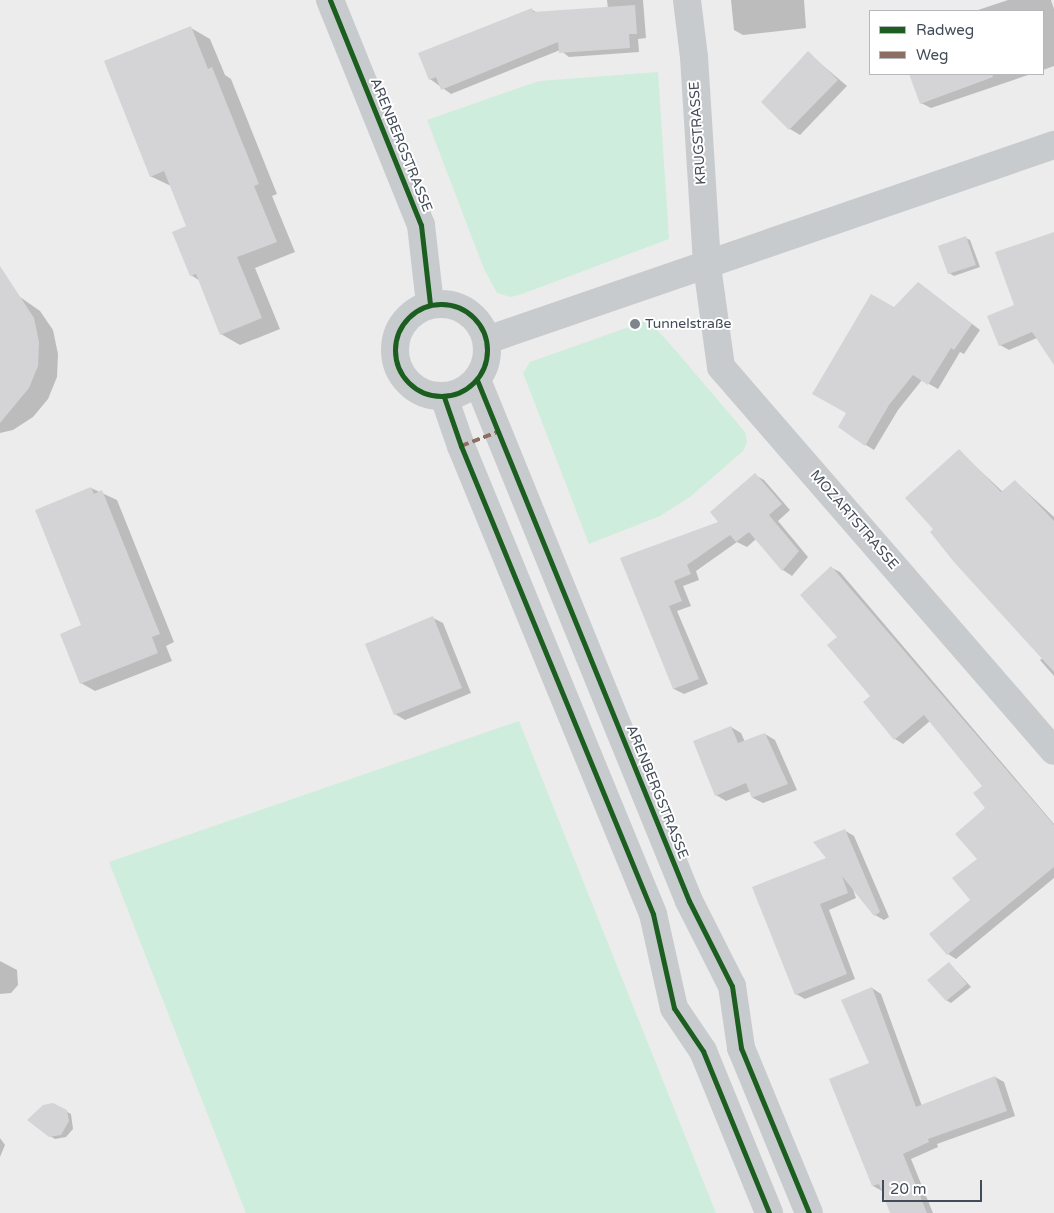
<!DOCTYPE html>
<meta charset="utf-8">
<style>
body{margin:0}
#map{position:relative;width:1054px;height:1213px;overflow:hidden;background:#edecec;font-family:"Varela Round",sans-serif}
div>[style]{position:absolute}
.green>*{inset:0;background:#cfeddc}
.shadow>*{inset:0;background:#0003}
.building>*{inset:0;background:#d4d4d6}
.minor>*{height:28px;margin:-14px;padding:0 14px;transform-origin:14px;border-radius:14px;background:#c8cbcd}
.minor>.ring{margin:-14px;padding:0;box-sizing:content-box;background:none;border:28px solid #c8cbcd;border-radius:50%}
.quiet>*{height:4px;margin-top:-2px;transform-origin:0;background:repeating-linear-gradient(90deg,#8d6e63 0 8px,transparent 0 12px)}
.cycleway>*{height:5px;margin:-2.5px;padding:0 2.5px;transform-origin:2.5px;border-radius:2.5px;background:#1b5e20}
.cycleway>.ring{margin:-2.5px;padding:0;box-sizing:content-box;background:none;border:5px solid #1b5e20;border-radius:50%}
.dots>*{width:14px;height:14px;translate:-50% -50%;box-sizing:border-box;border:2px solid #fff;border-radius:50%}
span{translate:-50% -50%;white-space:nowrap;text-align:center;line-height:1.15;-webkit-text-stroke:4px #fff;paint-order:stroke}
.street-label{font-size:14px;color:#434d59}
.poi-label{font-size:14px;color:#434d59}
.left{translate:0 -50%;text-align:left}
.legend{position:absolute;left:869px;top:10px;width:175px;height:65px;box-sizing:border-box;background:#fff;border:1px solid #b4b8bd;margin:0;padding:6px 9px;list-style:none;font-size:15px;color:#434d59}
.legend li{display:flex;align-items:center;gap:10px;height:25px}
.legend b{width:25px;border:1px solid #b4b8bd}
.scale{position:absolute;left:882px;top:1180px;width:100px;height:22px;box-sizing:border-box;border:2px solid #434d59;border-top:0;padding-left:6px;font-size:15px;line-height:18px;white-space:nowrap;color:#434d59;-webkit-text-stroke:4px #fff;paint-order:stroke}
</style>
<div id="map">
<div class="green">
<div style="clip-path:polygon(658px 72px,669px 239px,522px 294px,511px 297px,497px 293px,484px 269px,427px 120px,539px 81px)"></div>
<div style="clip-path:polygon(643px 322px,651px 323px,677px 352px,745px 432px,747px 442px,743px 451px,690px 497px,660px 516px,589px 544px,523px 373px,530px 362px)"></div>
<div style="clip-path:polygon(519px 721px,716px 1213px,246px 1213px,109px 862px)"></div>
</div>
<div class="shadow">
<div style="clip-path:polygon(607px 0,643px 0,646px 38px,638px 39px,639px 52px,569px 57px,560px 50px,451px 94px,430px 79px,532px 10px,538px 13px,608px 9px)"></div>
<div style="clip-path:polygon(731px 0,804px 0,806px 28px,743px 35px,734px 30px)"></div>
<div style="clip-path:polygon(1008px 0,1051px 0,1054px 9px,1054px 66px,1043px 70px,1043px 11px,975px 11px)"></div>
<div style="clip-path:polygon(191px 28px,210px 39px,225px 75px,231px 79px,277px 194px,272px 196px,295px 252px,255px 268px,280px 329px,240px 345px,221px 334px,200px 281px,191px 275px,187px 227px,171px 186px,150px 176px)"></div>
<div style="clip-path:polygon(808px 53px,847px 86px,800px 135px,790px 129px)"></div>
<div style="clip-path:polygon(911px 74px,1031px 74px,931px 108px,921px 103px)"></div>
<div style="clip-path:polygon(1054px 233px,1053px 331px,1009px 350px,1000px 345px,1015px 306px)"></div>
<div style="clip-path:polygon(966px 238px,970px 240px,980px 267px,954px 276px,949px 273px)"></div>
<div style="clip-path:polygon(0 283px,40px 311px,53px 330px,58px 354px,57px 377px,48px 399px,33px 417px,13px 430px,0 433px)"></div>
<div style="clip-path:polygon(919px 283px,980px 330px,964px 354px,960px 352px,938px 389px,922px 380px,898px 410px,874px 450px,866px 445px,847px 413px,894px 309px)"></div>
<div style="clip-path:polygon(959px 451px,1003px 492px,1015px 481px,1054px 517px,1054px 676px,1040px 660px,1043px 658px,935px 529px)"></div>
<div style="clip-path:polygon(755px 475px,764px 480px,790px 510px,778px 521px,808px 557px,792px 576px,783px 570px,756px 539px,747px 547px,737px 542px,696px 571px,699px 580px,683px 586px,691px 606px,677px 611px,708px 684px,684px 694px,674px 689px,622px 559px,720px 522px)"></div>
<div style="clip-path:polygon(91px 488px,117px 500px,174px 642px,166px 646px,172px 661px,95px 691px,81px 683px)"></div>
<div style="clip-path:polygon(832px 568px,840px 572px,1054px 824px,1054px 878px,956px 959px,948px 954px,972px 901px,987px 808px,983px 786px,930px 721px,903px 744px,895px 739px,865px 702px,872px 696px,838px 638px)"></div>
<div style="clip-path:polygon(433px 618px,443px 623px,471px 693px,405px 720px,395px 714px)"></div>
<div style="clip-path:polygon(731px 727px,741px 733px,745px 742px,765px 734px,775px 740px,797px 790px,763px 803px,753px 798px,751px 791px,726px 801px,716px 795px)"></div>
<div style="clip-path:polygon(844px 830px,854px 836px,889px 917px,884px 920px,875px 915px,853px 889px,856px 898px,829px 910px,855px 979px,805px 999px,796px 994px,828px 858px)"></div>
<div style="clip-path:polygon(0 961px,17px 970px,18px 985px,11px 993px,0 994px)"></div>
<div style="clip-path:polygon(949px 963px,971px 987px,951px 1003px,946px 1000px)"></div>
<div style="clip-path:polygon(872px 988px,881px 994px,922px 1106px,995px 1077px,1004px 1082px,1015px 1116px,937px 1144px,938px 1147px,911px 1159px,933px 1213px,892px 1213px,882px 1191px,873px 1186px)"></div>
<div style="clip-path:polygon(53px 1104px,71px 1114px,73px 1129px,66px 1137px,55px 1139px,50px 1136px)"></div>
<div style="clip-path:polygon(0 1138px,5px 1145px,0 1157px)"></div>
</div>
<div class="building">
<div style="clip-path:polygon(635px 5px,637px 34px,629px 34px,630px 48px,559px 53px,558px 42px,441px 90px,436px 77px,429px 80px,418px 53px,532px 8px,533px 12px)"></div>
<div style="clip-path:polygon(191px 26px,208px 69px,212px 67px,259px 184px,254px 186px,277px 242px,237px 257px,262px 318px,220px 335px,196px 274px,190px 276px,172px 232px,186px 226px,164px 171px,150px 177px,104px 61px)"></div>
<div style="clip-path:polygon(808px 51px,838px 80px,789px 130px,761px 102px)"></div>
<div style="clip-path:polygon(909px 74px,992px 74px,993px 77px,920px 104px)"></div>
<div style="clip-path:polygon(1054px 232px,1054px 365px,1032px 332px,999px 346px,987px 316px,1014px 305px,995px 252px)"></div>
<div style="clip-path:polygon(966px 236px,976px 265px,948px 274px,938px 246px)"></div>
<div style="clip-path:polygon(0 266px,34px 318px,39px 342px,38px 366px,29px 388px,0 423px)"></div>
<div style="clip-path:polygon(918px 282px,972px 324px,954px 350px,951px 348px,928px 385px,913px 375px,889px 405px,865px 446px,838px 427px,846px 413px,812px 394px,871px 294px,894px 307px)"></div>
<div style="clip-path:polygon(959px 449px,1001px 492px,1015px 480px,1054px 521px,1054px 672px,954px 562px,930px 532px,933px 529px,905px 498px)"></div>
<div style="clip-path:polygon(755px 473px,782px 504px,769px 515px,799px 551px,782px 571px,749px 532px,736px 542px,730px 535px,687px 565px,691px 574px,674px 581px,682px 601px,669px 606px,699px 679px,673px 689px,620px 558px,718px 522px,710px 512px)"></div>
<div style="clip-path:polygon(91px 487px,94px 494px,102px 490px,160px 634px,152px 637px,158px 653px,80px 684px,60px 634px,81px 625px,35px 510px)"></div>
<div style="clip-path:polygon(831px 566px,1054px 825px,1054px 867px,947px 955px,929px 934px,970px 900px,952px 878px,977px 859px,955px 834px,985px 808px,973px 793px,982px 786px,924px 715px,894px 740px,863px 702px,870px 696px,827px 645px,837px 637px,800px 595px)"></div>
<div style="clip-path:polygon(433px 616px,462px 688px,394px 715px,365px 644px)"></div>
<div style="clip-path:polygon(731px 726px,738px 743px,765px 733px,788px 784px,752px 798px,746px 783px,715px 796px,693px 741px)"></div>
<div style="clip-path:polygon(845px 829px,880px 912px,874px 916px,842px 876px,848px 893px,820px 904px,847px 974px,795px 995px,752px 887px,826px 858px,813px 842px)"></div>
<div style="clip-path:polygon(949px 962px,967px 984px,946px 1001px,927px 980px)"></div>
<div style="clip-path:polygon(872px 987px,916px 1107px,995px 1076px,1007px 1111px,928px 1139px,929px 1142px,903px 1154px,927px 1213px,890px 1213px,879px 1184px,872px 1186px,829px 1079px,869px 1063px,841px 1000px)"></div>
<div style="clip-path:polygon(53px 1103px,67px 1110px,69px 1121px,61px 1135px,49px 1137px,27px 1120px,43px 1105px)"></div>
</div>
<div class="minor">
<div style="left:330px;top:0;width:243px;rotate:68deg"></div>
<div style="left:421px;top:225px;width:80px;rotate:83.5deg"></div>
<div style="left:687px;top:0;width:57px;rotate:83deg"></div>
<div style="left:694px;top:57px;width:209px;rotate:86.4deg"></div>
<div style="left:707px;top:266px;width:102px;rotate:82.1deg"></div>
<div style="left:721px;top:367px;width:508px;rotate:49.07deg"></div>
<div class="ring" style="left:395px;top:304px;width:64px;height:64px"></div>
<div style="left:487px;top:340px;width:600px;rotate:-18.98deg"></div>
<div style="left:477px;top:380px;width:562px;rotate:67.86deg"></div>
<div style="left:689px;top:901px;width:95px;rotate:63.2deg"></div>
<div style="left:732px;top:986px;width:63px;rotate:81.7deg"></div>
<div style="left:741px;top:1048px;width:178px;rotate:67.6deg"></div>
<div style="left:444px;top:397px;width:52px;rotate:70.9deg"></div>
<div style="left:461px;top:446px;width:506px;rotate:67.69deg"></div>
<div style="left:653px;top:914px;width:96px;rotate:77.4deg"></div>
<div style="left:674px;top:1008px;width:52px;rotate:56deg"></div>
<div style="left:703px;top:1051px;width:175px;rotate:67.8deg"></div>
</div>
<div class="quiet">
<div style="left:461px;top:446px;width:42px;rotate:-21deg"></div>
</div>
<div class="cycleway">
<div style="left:330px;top:0;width:243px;rotate:68deg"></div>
<div style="left:421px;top:225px;width:80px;rotate:83.5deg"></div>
<div class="ring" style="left:395px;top:304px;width:87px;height:87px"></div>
<div style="left:477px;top:380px;width:562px;rotate:67.86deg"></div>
<div style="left:689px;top:901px;width:95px;rotate:63.2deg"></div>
<div style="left:732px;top:986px;width:63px;rotate:81.7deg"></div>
<div style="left:741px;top:1048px;width:178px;rotate:67.6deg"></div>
<div style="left:444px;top:397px;width:52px;rotate:70.9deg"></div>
<div style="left:461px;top:446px;width:506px;rotate:67.69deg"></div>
<div style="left:653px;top:914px;width:96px;rotate:77.4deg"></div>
<div style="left:674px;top:1008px;width:52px;rotate:56deg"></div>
<div style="left:703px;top:1051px;width:175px;rotate:67.8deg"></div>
</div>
<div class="dots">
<div style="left:635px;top:324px;background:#7e858c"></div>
</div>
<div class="street-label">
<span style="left:698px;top:133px;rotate:-94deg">KRUGSTRASSE</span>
<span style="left:401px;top:145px;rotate:68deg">ARENBERGSTRASSE</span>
<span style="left:854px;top:520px;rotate:49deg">MOZARTSTRASSE</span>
<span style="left:657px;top:792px;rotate:68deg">ARENBERGSTRASSE</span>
</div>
<div class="poi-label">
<span class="left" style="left:645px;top:324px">Tunnelstraße</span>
</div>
<ul class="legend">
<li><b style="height:6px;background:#1b5e20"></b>Radweg</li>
<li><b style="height:6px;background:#8d6e63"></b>Weg</li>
</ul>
<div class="scale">20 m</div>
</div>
